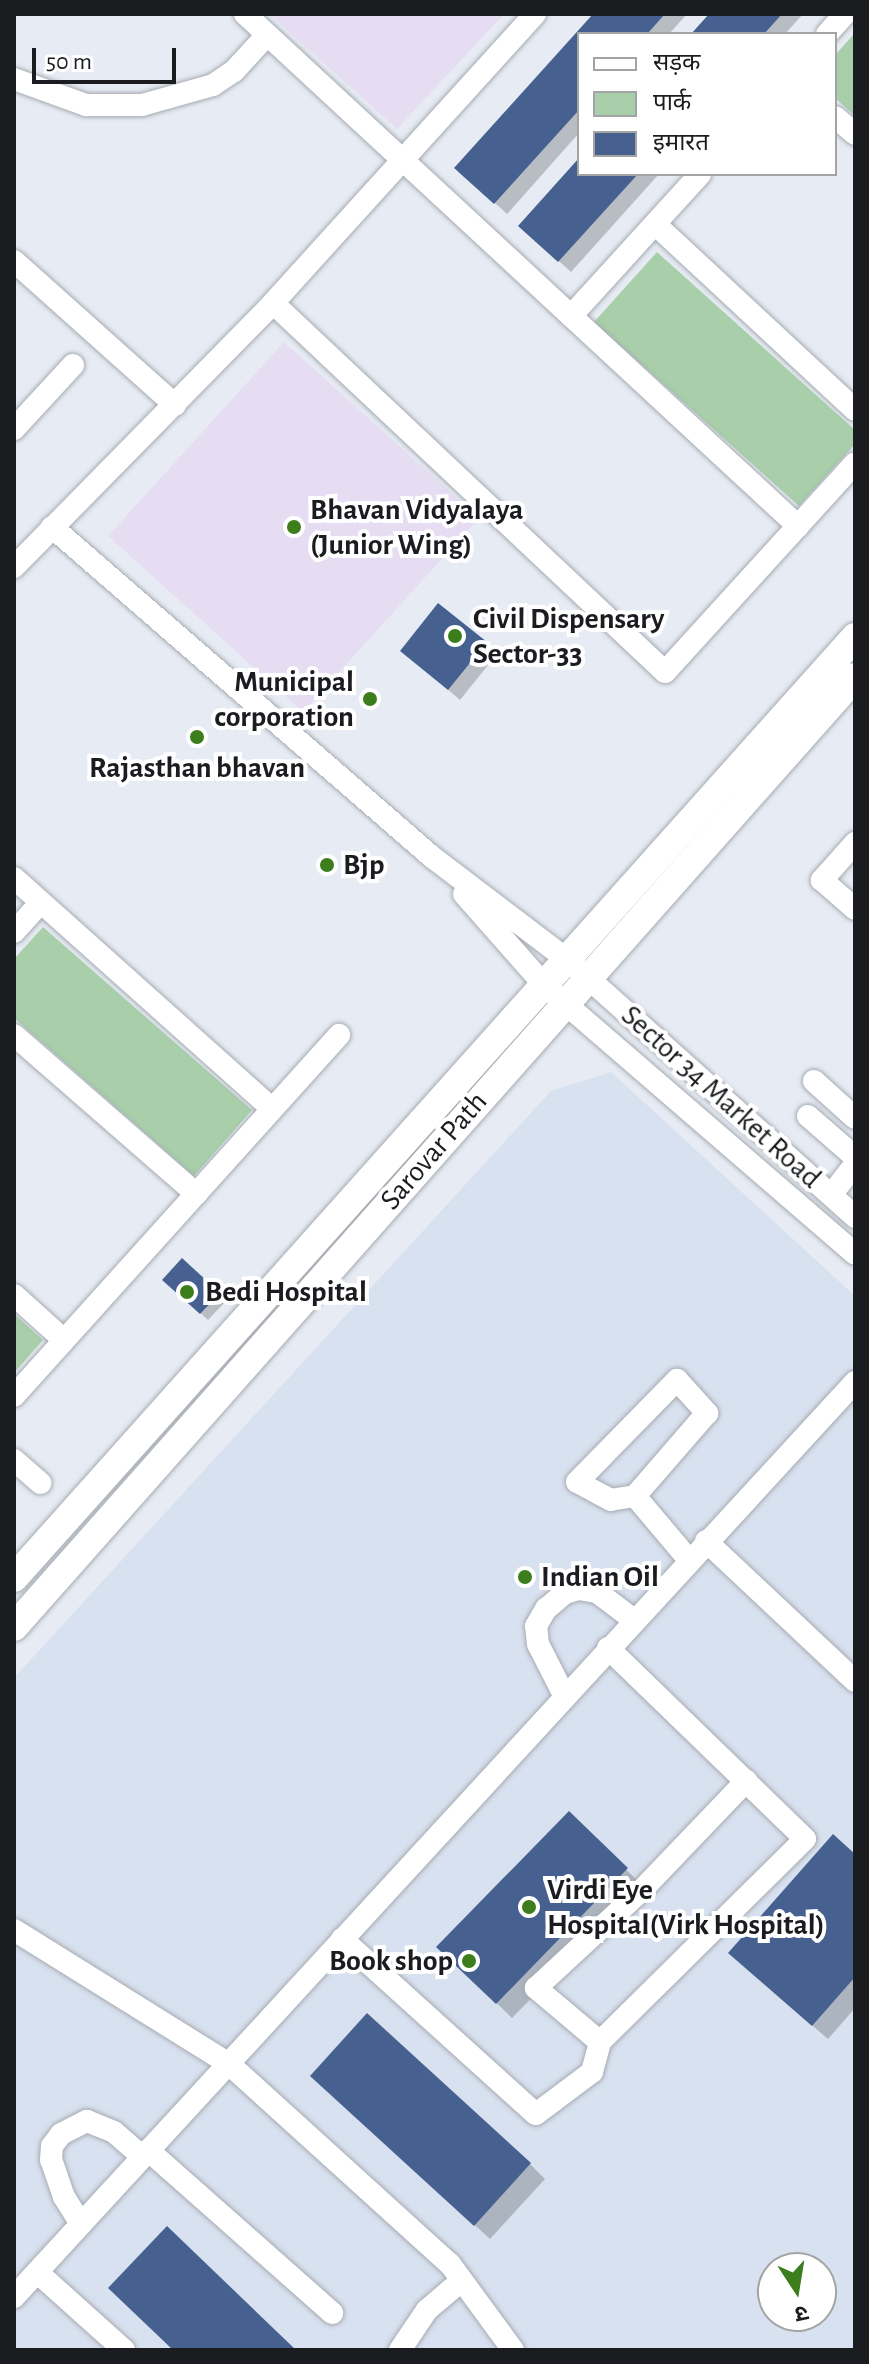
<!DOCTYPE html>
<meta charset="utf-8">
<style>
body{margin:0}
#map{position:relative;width:869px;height:2364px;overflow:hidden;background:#e7ecf4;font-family:"Alegreya Sans","Noto Sans Devanagari",sans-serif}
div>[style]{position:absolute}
.built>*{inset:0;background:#d8e1ef}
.education>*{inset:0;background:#e7ddf2}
.green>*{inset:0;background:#a8cfaa}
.shadow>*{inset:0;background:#0003}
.building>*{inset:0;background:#466190}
.roads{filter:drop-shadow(0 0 2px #a6abb2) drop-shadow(0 0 2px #a6abb2)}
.minor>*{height:22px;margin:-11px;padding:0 11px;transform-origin:11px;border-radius:11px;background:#fff}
.major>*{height:28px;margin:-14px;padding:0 14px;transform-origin:14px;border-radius:14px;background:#fff}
.dots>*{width:22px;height:22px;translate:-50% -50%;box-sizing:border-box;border:4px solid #fff;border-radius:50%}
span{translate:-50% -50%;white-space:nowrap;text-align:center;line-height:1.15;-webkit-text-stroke:8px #fff;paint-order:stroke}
.poi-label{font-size:30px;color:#1b1c1f;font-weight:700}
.left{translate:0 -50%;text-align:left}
.right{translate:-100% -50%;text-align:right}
.street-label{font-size:30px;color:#1b1c1f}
.frame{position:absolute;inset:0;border:16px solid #1b1c1f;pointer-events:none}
.legend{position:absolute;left:577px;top:32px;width:260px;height:144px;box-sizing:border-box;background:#fff;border:2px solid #a4a4a5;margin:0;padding:10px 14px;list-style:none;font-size:24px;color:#1b1c1f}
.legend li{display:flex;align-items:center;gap:16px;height:40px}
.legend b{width:40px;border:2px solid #a4a4a5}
.north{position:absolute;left:757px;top:2252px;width:80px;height:80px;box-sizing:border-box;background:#fff;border:2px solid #a4a4a5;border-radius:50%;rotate:168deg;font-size:22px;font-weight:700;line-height:32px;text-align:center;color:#1b1c1f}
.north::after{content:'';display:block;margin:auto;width:28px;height:36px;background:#3c7d1c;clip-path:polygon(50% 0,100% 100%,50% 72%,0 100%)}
.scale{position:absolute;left:32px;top:48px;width:144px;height:36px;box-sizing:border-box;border:4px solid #1b1c1f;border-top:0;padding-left:10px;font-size:24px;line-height:28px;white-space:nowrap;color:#1b1c1f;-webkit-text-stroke:6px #fff;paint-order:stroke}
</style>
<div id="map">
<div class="built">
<div style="clip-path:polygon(evenodd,611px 1072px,855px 1296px,855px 2350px,14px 2350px,14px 1678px,551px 1091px,611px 1072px,773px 2268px,821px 2268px,821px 2316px,773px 2316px,773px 2268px)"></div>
</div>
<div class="education">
<div style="clip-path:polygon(269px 14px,504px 14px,397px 129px)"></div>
<div style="clip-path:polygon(284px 342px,479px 518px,303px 712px,108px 536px)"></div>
</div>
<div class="green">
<div style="clip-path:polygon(855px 33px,855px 116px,835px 98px,835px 55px)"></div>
<div style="clip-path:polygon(657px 252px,855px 430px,855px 444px,799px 506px,594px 322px)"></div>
<div style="clip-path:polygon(43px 927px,252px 1110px,194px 1176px,14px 1018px,14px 959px)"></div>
<div style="clip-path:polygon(14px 1314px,43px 1340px,14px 1373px)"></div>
</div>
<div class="shadow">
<div style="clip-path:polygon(595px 14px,687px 14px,669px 34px,579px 34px,579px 133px,507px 214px,457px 168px)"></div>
<div style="clip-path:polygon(712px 14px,803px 14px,785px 34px,694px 34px)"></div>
<div style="clip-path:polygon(579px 162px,579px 174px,659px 174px,571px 272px,532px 237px)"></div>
<div style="clip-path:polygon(486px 643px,497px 654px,460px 700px,403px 651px)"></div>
<div style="clip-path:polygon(172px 1287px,219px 1294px,226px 1301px,208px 1320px)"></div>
<div style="clip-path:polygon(569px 1814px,642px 1885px,512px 2018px,439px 1947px)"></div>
<div style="clip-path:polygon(855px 1857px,855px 2008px,828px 2039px,746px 1968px)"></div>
<div style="clip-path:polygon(327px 2090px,530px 2164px,545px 2179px,490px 2239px)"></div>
</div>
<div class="building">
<div style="clip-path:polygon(593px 14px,665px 14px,647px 34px,579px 34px,579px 110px,494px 204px,454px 168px)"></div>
<div style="clip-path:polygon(709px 14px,782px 14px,764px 34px,691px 34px)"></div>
<div style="clip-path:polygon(579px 158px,579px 174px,638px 174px,558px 262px,518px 226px)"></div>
<div style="clip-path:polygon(438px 603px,487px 642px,448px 690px,400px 651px)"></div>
<div style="clip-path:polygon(182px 1258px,220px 1293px,200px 1314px,162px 1280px)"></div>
<div style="clip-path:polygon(569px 1811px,628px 1868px,496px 2004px,436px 1947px)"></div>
<div style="clip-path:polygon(833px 1834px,855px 1854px,855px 1977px,812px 2026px,728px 1953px)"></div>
<div style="clip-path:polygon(367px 2013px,531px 2163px,474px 2226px,310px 2076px)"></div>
<div style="clip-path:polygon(167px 2226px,296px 2350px,173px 2350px,108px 2288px)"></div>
</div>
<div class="roads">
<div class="minor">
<div style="left:245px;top:14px;width:754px;rotate:42.8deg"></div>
<div style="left:827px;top:34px;width:27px;rotate:-48deg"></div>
<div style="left:14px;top:79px;width:77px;rotate:19.9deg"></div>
<div style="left:86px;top:105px;width:56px"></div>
<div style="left:142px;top:105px;width:74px;rotate:-15.7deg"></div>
<div style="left:213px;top:85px;width:25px;rotate:-34deg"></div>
<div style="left:234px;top:71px;width:49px;rotate:-47.5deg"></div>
<div style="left:835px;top:117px;width:26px;rotate:40deg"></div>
<div style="left:655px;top:224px;width:273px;rotate:42.9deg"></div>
<div style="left:14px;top:261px;width:216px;rotate:41.8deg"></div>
<div style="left:273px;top:303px;width:538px;rotate:43.27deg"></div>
<div style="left:665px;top:672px;width:282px;rotate:-47.7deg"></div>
<div style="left:571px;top:316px;width:192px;rotate:-47.7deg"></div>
<div style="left:14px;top:429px;width:87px;rotate:-47.3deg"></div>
<div style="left:52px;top:527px;width:503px;rotate:40.97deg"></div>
<div style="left:432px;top:857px;width:172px;rotate:37.2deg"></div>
<div style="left:569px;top:961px;width:384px;rotate:41.8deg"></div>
<div style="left:14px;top:567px;width:370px;rotate:-45.5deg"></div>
<div style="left:273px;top:303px;width:390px;rotate:-47.8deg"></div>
<div style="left:855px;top:843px;width:50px;rotate:131.7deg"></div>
<div style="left:822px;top:880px;width:44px;rotate:41.3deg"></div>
<div style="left:14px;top:878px;width:346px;rotate:41.8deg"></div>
<div style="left:464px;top:894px;width:124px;rotate:48.6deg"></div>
<div style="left:546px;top:987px;width:408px;rotate:40.8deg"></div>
<div style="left:14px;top:932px;width:40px;rotate:-48deg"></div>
<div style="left:14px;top:1035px;width:242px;rotate:41.1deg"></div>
<div style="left:814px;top:1081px;width:55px;rotate:42.1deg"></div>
<div style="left:808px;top:1116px;width:62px;rotate:41.1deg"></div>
<div style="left:831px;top:1195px;width:39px;rotate:-52deg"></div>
<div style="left:14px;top:1295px;width:67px;rotate:42deg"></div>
<div style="left:14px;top:1396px;width:486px;rotate:-48deg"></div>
<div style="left:14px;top:1460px;width:35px;rotate:41deg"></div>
<div style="left:635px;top:1496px;width:24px;rotate:171deg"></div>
<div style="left:611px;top:1500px;width:38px;rotate:-152deg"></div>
<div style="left:577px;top:1482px;width:143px;rotate:-45.6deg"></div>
<div style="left:677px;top:1380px;width:45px;rotate:47.7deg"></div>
<div style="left:707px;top:1413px;width:110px;rotate:130.9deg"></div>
<div style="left:635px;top:1496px;width:84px;rotate:49.8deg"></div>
<div style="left:706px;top:1541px;width:204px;rotate:43.2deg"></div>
<div style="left:608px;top:1648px;width:274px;rotate:44.1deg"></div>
<div style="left:805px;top:1839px;width:289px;rotate:135.3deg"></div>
<div style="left:600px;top:2042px;width:84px;rotate:-139.8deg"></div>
<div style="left:536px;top:1988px;width:144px;rotate:-42.8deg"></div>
<div style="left:642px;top:1890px;width:151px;rotate:-46.3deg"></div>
<div style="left:564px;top:1695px;width:57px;rotate:-117deg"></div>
<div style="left:538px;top:1644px;width:18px;rotate:-96deg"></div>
<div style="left:536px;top:1626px;width:20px;rotate:-60deg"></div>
<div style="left:546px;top:1609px;width:25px;rotate:-40deg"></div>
<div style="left:565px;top:1593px;width:14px;rotate:-17deg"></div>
<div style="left:578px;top:1589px;width:19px;rotate:9deg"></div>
<div style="left:597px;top:1592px;width:46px;rotate:37.1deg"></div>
<div style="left:14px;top:1930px;width:252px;rotate:31.9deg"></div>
<div style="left:228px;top:2063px;width:299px;rotate:42.2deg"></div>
<div style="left:450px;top:2264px;width:107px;rotate:53.8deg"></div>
<div style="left:342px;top:1939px;width:261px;rotate:42.1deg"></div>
<div style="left:536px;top:2114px;width:70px;rotate:-36.9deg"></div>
<div style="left:592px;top:2072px;width:31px;rotate:-75deg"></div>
<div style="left:148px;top:2150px;width:246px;rotate:41.5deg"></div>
<div style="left:81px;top:2224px;width:32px;rotate:-122deg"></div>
<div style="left:64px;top:2197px;width:39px;rotate:-109deg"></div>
<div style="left:51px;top:2160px;width:14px;rotate:-86deg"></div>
<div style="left:52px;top:2146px;width:15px;rotate:-53deg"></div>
<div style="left:61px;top:2134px;width:29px;rotate:-27deg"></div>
<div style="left:87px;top:2121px;width:29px;rotate:22deg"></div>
<div style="left:114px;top:2132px;width:38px;rotate:41deg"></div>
<div style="left:37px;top:2272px;width:117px;rotate:41.9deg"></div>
<div style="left:14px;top:2297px;width:1243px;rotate:-47.41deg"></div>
<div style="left:400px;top:2350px;width:48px;rotate:-56deg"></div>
<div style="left:427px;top:2310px;width:45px;rotate:-40.5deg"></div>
</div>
<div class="major">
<div style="left:14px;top:1578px;width:1262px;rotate:-48.21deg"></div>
<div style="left:14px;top:1627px;width:1269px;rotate:-48.48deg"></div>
</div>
</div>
<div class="dots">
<div style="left:294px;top:527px;background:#3c7d1c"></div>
<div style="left:455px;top:636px;background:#3c7d1c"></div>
<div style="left:370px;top:699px;background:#3c7d1c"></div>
<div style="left:197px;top:737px;background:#3c7d1c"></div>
<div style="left:327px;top:865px;background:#3c7d1c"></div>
<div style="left:187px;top:1292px;background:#3c7d1c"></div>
<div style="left:525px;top:1577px;background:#3c7d1c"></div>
<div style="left:529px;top:1907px;background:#3c7d1c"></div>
<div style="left:469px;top:1961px;background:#3c7d1c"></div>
</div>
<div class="poi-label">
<span class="left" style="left:310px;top:527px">Bhavan Vidyalaya<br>(Junior Wing)</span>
<span class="left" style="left:473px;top:636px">Civil Dispensary<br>Sector-33</span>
<span class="right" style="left:354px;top:699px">Municipal<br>corporation</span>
<span style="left:197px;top:768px">Rajasthan bhavan</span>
<span class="left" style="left:343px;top:865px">Bjp</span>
<span class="left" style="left:205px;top:1292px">Bedi Hospital</span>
<span class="left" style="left:541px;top:1577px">Indian Oil</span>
<span class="left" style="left:547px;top:1907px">Virdi Eye<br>Hospital(Virk Hospital)</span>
<span class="right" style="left:453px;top:1961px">Book shop</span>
</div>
<div class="street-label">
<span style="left:721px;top:1097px;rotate:42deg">Sector 34 Market Road</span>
<span style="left:434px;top:1151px;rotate:-49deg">Sarovar Path</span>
</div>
<div class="frame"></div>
<ul class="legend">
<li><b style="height:10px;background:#fff"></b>सड़क</li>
<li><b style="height:22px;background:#a8cfaa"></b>पार्क</li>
<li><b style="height:22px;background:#466190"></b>इमारत</li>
</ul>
<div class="north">उ</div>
<div class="scale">50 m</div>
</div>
